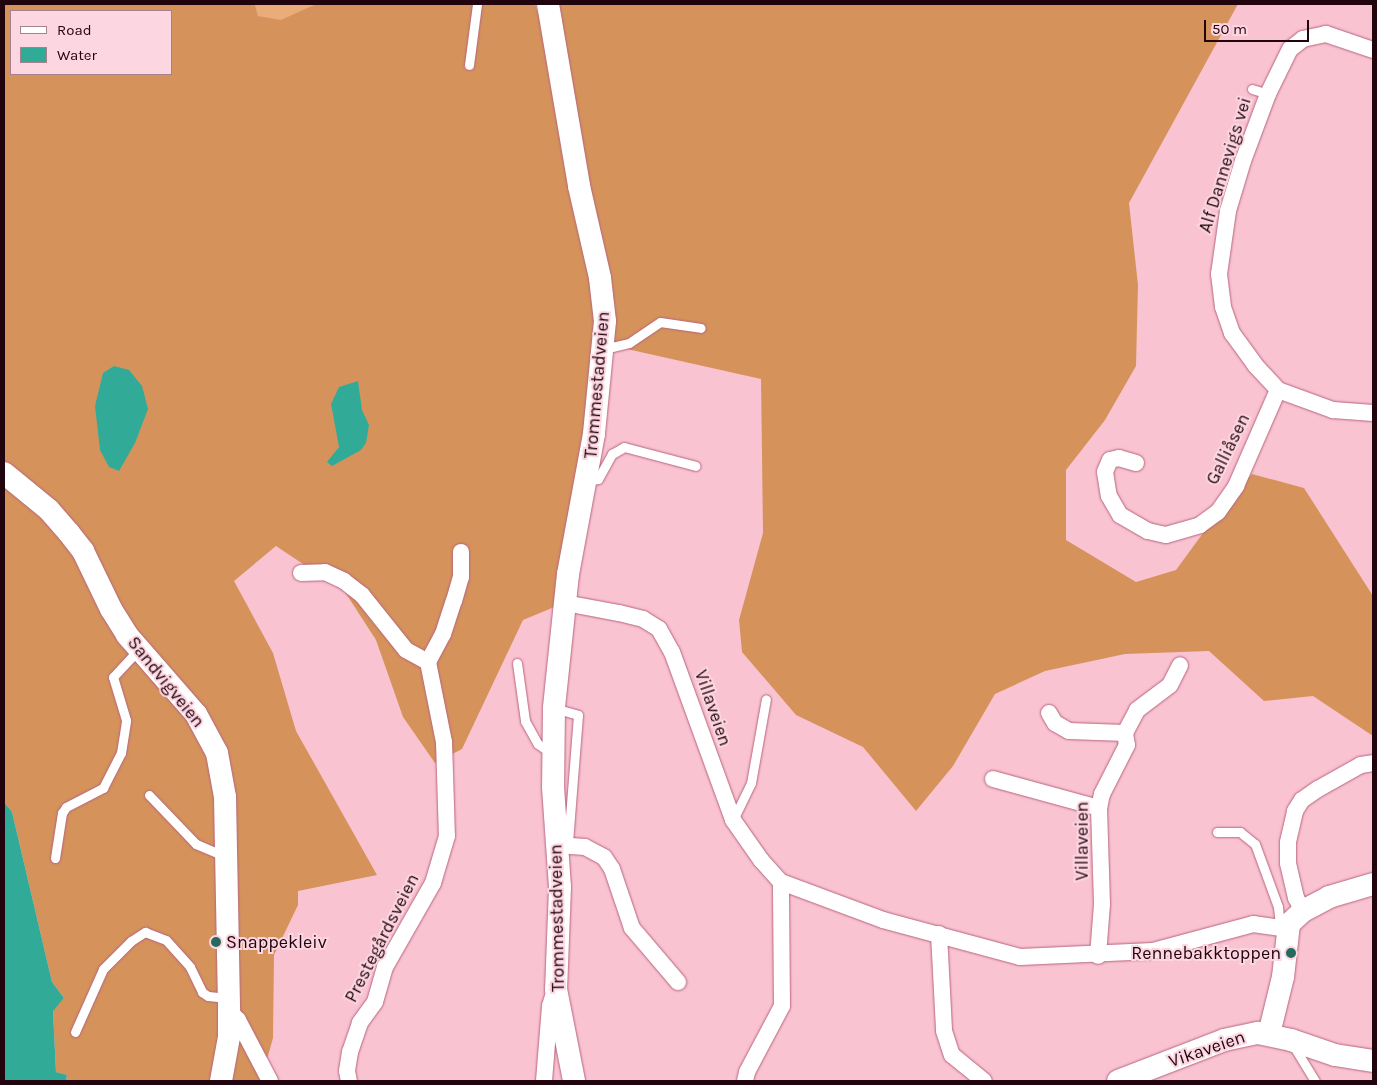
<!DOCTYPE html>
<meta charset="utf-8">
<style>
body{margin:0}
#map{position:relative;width:1377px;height:1085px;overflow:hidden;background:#fac3d2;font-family:Karla,sans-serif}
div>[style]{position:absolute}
.green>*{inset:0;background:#eaac79}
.forest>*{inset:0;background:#d5935b}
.water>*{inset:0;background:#32aa98}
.roads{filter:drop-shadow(0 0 1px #b7657f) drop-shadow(0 0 1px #b7657f)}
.lane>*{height:9px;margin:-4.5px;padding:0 4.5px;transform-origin:4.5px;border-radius:4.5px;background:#fff}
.street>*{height:16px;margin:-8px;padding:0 8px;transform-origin:8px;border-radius:8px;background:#fff}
.secondary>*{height:22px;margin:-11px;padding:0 11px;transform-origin:11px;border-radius:11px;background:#fff}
.dots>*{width:14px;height:14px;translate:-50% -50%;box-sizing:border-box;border:2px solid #fcd6e0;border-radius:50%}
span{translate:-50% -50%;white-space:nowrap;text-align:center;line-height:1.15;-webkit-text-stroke:4px #fcd6e0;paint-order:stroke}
.street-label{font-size:18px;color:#22040f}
.poi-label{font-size:18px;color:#22040f}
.left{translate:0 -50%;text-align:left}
.right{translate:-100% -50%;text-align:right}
.frame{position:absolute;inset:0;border:5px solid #22040f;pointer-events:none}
.legend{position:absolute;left:10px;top:10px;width:162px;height:65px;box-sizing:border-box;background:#fcd6e0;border:1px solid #a5828c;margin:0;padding:6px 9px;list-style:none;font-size:15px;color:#22040f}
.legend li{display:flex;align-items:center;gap:10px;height:25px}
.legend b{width:25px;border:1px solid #a5828c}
.scale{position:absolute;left:1204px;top:20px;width:105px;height:22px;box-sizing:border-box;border:2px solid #22040f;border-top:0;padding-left:6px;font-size:15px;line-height:18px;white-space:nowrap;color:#22040f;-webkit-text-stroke:4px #fcd6e0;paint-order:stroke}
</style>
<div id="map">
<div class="green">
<div style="clip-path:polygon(255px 4px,316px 4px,281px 21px,258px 16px)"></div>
</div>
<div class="forest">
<div style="clip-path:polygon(evenodd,4px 4px,255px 4px,258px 16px,281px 20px,316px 4px,535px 4px,538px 14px,553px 4px,1238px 4px,1129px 203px,1138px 285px,1136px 366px,1105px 420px,1066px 470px,1066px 540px,1136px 582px,1176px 570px,1225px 503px,1252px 474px,1304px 488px,1373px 596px,1373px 736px,1313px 696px,1264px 701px,1209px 651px,1125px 654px,1045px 671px,995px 694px,953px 766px,916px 811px,863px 747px,796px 715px,742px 652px,739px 620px,763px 533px,761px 379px,609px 345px,564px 603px,523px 620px,462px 749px,435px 763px,403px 717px,376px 640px,345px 592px,276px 546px,234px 581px,273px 653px,296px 731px,377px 875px,298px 891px,298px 905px,274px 955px,273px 1038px,261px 1081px,66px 1081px,67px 1075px,56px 1072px,53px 1010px,64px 998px,52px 982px,12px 812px,4px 802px,4px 4px,11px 11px,171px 11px,171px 74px,11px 74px,11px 11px)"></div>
</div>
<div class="water">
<div style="clip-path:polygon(114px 366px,129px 370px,142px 386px,148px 409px,135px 443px,119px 471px,109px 467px,100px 450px,95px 406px,103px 373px)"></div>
<div style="clip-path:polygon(358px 381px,362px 410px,369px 425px,366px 443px,361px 450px,332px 466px,327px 462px,339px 447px,331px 404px,339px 387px)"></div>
<div style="clip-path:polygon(4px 802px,12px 812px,52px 982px,64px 998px,53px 1011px,56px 1072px,67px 1075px,66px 1081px,4px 1081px)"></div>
</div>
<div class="roads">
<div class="lane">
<div style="left:469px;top:65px;width:62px;rotate:-82.5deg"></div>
<div style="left:1252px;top:89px;width:17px;rotate:17deg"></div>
<div style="left:603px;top:345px;width:9px;rotate:13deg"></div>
<div style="left:612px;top:347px;width:17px;rotate:-13deg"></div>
<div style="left:629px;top:343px;width:37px;rotate:-34deg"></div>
<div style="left:660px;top:322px;width:41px;rotate:8.3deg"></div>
<div style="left:587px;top:481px;width:11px;rotate:-10deg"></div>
<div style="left:598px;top:479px;width:29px;rotate:-61deg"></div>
<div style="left:612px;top:454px;width:14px;rotate:-30deg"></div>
<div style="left:624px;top:447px;width:74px;rotate:14.8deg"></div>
<div style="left:517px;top:663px;width:59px;rotate:82.1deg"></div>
<div style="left:525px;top:721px;width:26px;rotate:61deg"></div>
<div style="left:538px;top:744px;width:16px;rotate:35deg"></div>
<div style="left:554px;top:708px;width:25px;rotate:16deg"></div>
<div style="left:578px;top:715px;width:128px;rotate:94.5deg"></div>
<div style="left:149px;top:795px;width:68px;rotate:46.2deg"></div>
<div style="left:196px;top:844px;width:33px;rotate:23deg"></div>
<div style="left:733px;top:820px;width:41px;rotate:-64.1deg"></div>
<div style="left:751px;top:783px;width:85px;rotate:-79.9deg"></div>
<div style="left:1217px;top:832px;width:23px"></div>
<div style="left:1240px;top:832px;width:19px;rotate:39deg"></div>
<div style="left:1255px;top:844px;width:67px;rotate:69.9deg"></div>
<div style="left:1278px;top:907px;width:19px;rotate:84deg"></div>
<div style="left:55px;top:858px;width:46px;rotate:-81.2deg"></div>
<div style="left:62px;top:813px;width:7px;rotate:-56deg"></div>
<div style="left:66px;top:807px;width:42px;rotate:-27.2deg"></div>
<div style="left:103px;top:788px;width:39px;rotate:-63deg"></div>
<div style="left:121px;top:753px;width:33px;rotate:-81deg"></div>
<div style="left:126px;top:720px;width:45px;rotate:-106.8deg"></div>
<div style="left:113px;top:677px;width:37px;rotate:-47deg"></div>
<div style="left:75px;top:1032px;width:69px;rotate:-66deg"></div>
<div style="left:103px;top:969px;width:40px;rotate:-45deg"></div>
<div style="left:131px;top:941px;width:17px;rotate:-33deg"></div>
<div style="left:145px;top:932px;width:22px;rotate:21deg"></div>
<div style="left:166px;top:940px;width:36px;rotate:48deg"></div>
<div style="left:190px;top:967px;width:28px;rotate:64deg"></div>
<div style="left:202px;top:992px;width:7px;rotate:34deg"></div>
<div style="left:208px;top:996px;width:20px;rotate:6deg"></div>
<div style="left:1293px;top:1045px;width:42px;rotate:58.6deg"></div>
</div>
<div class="street">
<div style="left:1373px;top:50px;width:50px;rotate:-161.2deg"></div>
<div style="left:1326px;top:34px;width:24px;rotate:168deg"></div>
<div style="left:1303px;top:39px;width:16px;rotate:142deg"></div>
<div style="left:1290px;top:49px;width:50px;rotate:116.1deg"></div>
<div style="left:1268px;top:94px;width:72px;rotate:110.5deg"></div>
<div style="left:1243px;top:161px;width:52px;rotate:106.7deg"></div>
<div style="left:1228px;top:211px;width:64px;rotate:98.1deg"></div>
<div style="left:1219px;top:274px;width:33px;rotate:83deg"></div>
<div style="left:1223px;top:307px;width:28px;rotate:71deg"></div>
<div style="left:1232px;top:333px;width:39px;rotate:54deg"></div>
<div style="left:1255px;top:365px;width:34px;rotate:47deg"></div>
<div style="left:1278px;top:390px;width:59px;rotate:20deg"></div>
<div style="left:1333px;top:410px;width:40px;rotate:4.3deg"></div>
<div style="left:1136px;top:463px;width:18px;rotate:-164deg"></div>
<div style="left:1119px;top:458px;width:9px;rotate:167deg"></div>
<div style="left:1110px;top:460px;width:13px;rotate:113deg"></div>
<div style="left:1105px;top:472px;width:24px;rotate:81deg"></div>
<div style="left:1109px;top:496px;width:22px;rotate:60deg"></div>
<div style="left:1120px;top:515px;width:32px;rotate:30deg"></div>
<div style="left:1148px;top:531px;width:18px;rotate:13deg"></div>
<div style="left:1166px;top:535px;width:35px;rotate:-16deg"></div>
<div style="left:1200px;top:525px;width:22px;rotate:-36deg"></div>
<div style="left:1218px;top:512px;width:32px;rotate:-55deg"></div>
<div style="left:1236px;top:486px;width:105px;rotate:-66.4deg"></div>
<div style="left:301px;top:573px;width:24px;rotate:-2deg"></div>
<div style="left:325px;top:572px;width:21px;rotate:25deg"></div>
<div style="left:344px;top:581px;width:23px;rotate:38deg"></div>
<div style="left:362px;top:595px;width:70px;rotate:51.3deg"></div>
<div style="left:406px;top:650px;width:25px;rotate:29deg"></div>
<div style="left:428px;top:662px;width:82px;rotate:78.7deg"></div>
<div style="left:444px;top:742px;width:94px;rotate:88.2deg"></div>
<div style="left:447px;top:836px;width:49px;rotate:106.6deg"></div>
<div style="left:433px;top:883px;width:97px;rotate:119.7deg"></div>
<div style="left:385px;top:967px;width:36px;rotate:106deg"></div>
<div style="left:375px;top:1002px;width:26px;rotate:126deg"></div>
<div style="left:360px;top:1023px;width:31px;rotate:109deg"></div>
<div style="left:350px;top:1052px;width:19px;rotate:99deg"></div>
<div style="left:347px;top:1071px;width:10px;rotate:79deg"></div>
<div style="left:565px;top:603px;width:55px;rotate:10.5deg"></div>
<div style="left:619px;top:613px;width:25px;rotate:14deg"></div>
<div style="left:643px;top:619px;width:19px;rotate:32deg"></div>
<div style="left:659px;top:629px;width:26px;rotate:61deg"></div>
<div style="left:672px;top:652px;width:179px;rotate:70deg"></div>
<div style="left:733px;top:820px;width:49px;rotate:55deg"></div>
<div style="left:761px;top:860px;width:30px;rotate:48deg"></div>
<div style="left:781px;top:882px;width:109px;rotate:20.4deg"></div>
<div style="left:883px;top:920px;width:142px;rotate:15.1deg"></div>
<div style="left:1020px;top:957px;width:133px;rotate:-2.6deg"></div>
<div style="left:1153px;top:951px;width:104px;rotate:-15.1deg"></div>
<div style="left:1253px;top:924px;width:34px;rotate:8deg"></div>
<div style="left:428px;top:662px;width:32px;rotate:-62deg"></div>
<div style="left:443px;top:634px;width:35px;rotate:-72deg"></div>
<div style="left:454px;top:601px;width:25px;rotate:-74deg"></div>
<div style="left:461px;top:577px;width:25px;rotate:-90deg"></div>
<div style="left:1049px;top:713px;width:12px;rotate:59deg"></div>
<div style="left:1055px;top:723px;width:16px;rotate:30deg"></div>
<div style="left:1069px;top:731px;width:56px;rotate:2deg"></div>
<div style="left:1125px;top:733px;width:12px;rotate:81deg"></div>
<div style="left:1127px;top:745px;width:55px;rotate:117deg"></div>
<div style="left:1102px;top:794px;width:14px;rotate:102deg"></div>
<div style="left:1099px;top:808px;width:96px;rotate:88.2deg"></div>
<div style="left:1102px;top:904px;width:52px;rotate:94.4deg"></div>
<div style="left:1125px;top:733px;width:26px;rotate:-62deg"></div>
<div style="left:1137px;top:710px;width:41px;rotate:-37.1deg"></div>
<div style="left:1170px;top:685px;width:22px;rotate:-63deg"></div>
<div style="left:993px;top:779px;width:110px;rotate:15.3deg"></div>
<div style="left:557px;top:845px;width:28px;rotate:4deg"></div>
<div style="left:585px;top:847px;width:21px;rotate:28deg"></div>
<div style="left:604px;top:857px;width:14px;rotate:56deg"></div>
<div style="left:612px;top:869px;width:62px;rotate:71.3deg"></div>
<div style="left:632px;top:928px;width:71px;rotate:49.6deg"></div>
<div style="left:1303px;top:911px;width:15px;rotate:-118deg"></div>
<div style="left:1296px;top:898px;width:36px;rotate:-103deg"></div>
<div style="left:1288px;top:863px;width:21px;rotate:-90deg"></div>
<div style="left:1288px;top:842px;width:32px;rotate:-77deg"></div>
<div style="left:1295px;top:811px;width:13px;rotate:-58deg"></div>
<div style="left:1302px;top:800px;width:19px;rotate:-35deg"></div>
<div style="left:1318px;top:789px;width:49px;rotate:-29.2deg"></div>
<div style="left:1361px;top:765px;width:12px;rotate:-9deg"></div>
<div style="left:939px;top:934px;width:97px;rotate:87deg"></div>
<div style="left:944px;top:1031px;width:25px;rotate:72deg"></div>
<div style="left:952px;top:1055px;width:41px;rotate:39.1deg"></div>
<div style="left:229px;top:1011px;width:13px;rotate:45deg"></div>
<div style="left:238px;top:1020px;width:69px;rotate:62.3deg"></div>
<div style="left:544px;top:1081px;width:75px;rotate:-85.4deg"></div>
<div style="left:550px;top:1006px;width:14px;rotate:-73deg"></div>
<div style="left:745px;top:1081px;width:9px;rotate:-77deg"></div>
<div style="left:747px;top:1072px;width:75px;rotate:-62.1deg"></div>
<div style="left:782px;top:1006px;width:124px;rotate:-90.5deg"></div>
</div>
<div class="secondary">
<div style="left:548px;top:4px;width:185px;rotate:80.3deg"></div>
<div style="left:579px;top:186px;width:94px;rotate:77.1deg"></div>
<div style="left:600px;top:278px;width:43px;rotate:83.4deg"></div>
<div style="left:605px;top:321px;width:114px;rotate:95.6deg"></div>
<div style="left:594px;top:434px;width:142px;rotate:100.5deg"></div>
<div style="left:568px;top:574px;width:135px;rotate:96deg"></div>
<div style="left:554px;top:708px;width:79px;rotate:90.7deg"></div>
<div style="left:553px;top:787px;width:100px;rotate:86deg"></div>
<div style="left:560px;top:887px;width:102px;rotate:92.2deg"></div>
<div style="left:556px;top:989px;width:94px;rotate:78.9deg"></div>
<div style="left:4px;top:473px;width:58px;rotate:39.4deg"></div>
<div style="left:49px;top:510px;width:30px;rotate:49deg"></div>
<div style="left:69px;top:533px;width:23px;rotate:52deg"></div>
<div style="left:83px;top:551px;width:64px;rotate:64.2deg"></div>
<div style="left:111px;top:609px;width:31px;rotate:58deg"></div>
<div style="left:127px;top:635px;width:105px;rotate:48.9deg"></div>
<div style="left:196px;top:714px;width:44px;rotate:61.7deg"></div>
<div style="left:217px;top:753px;width:45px;rotate:79.7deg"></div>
<div style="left:225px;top:797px;width:214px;rotate:88.9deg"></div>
<div style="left:229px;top:1011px;width:26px;rotate:90deg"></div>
<div style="left:229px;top:1037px;width:45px;rotate:100.3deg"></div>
<div style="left:1269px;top:1034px;width:59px;rotate:-76.2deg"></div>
<div style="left:1283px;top:977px;width:53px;rotate:-83.5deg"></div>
<div style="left:1289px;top:924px;width:19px;rotate:-43deg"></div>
<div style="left:1303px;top:911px;width:30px;rotate:-28deg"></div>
<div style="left:1329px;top:897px;width:46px;rotate:-16.5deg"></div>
<div style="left:1118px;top:1081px;width:114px;rotate:-21.1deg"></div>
<div style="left:1224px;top:1040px;width:35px;rotate:-12deg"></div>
<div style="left:1258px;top:1033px;width:34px;rotate:12deg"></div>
<div style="left:1291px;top:1040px;width:46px;rotate:18.8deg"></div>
<div style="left:1335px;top:1055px;width:38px;rotate:9deg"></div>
</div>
</div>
<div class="dots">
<div style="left:216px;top:942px;background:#246a5f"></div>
<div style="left:1291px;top:953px;background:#246a5f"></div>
</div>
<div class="street-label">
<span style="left:1225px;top:165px;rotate:-73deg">Alf Dannevigs vei</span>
<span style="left:597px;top:385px;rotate:-85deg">Trommestadveien</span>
<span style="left:1228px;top:449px;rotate:-64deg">Galliåsen</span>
<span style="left:166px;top:682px;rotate:51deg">Sandvigveien</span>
<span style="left:713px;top:708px;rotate:71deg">Villaveien</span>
<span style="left:1082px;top:841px;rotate:-90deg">Villaveien</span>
<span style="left:557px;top:918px;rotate:-91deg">Trommestadveien</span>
<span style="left:382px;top:938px;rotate:-63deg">Prestegårdsveien</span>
<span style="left:1207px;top:1049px;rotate:-19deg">Vikaveien</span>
</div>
<div class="poi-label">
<span class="left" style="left:226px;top:942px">Snappekleiv</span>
<span class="right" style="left:1281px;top:953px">Rennebakktoppen</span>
</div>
<div class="frame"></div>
<ul class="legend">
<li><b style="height:6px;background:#fff"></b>Road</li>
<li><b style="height:14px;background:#32aa98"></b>Water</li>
</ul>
<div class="scale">50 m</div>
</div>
